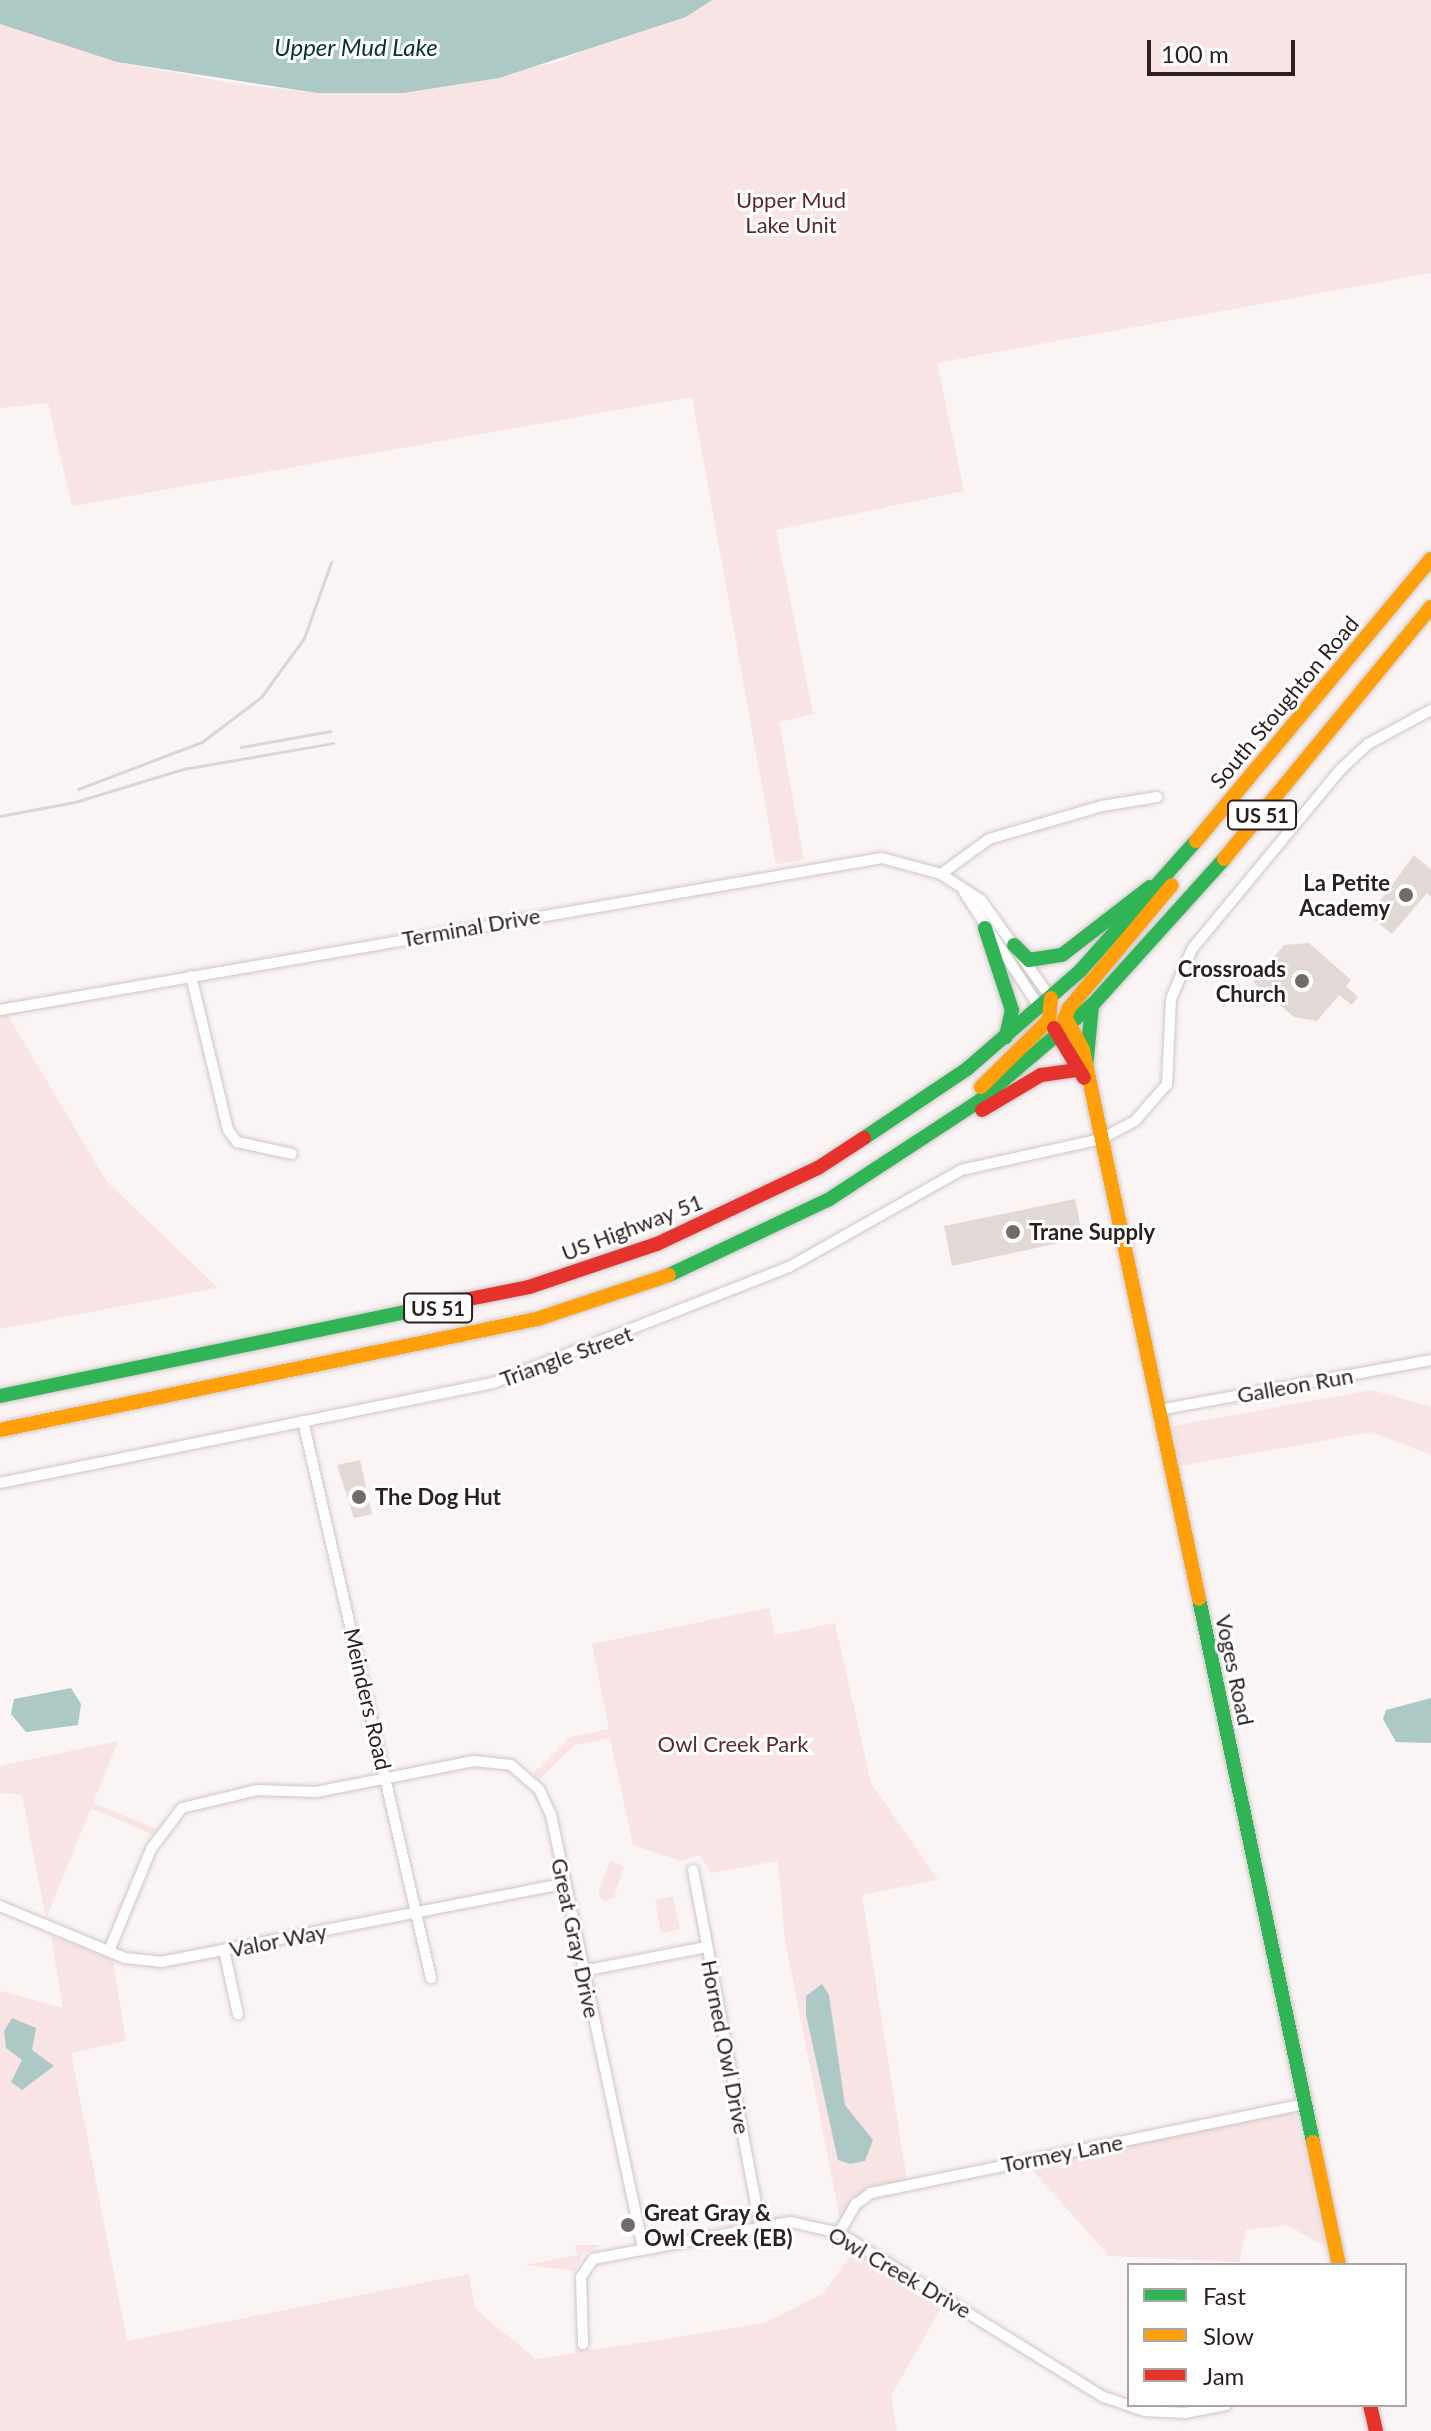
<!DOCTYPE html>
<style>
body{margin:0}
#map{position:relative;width:1431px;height:2431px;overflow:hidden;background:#faf4f4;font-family:Lato,sans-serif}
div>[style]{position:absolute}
.green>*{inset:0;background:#f8e4e4}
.water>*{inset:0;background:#acc9c6}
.building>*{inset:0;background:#e2d8d7}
.roads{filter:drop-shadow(0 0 2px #cfc6c6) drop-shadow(0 0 2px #cfc6c6)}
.street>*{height:10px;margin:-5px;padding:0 5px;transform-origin:5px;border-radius:5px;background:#fefdfd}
.fast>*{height:14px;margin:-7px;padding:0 7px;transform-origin:7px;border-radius:7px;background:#30b455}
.slow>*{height:14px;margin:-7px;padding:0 7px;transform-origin:7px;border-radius:7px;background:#ff9f0a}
.jam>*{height:14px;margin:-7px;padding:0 7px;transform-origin:7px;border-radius:7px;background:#e5322d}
.rail>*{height:3px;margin:-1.5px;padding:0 1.5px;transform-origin:1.5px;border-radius:1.5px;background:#d8d6d6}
.dots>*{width:22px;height:22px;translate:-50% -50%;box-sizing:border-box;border:4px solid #fff;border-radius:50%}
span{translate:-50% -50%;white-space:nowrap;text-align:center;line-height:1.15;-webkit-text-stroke:6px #fff;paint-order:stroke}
.shield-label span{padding:2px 6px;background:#fff;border:2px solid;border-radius:6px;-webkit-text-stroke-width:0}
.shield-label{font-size:20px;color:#2b1f1f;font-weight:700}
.park-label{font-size:22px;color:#5e292b}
.street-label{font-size:22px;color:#2b1f1f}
.poi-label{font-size:22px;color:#2b1f1f;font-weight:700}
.right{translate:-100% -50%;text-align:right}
.left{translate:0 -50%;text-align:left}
.water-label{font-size:24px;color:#073331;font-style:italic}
.legend{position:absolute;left:1127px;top:2263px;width:280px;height:144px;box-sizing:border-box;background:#fff;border:2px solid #aaa5a5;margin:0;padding:10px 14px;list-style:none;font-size:24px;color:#2b1f1f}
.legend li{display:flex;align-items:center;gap:16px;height:40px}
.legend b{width:40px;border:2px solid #aaa5a5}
.scale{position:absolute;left:1147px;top:40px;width:148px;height:36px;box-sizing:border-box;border:4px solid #2b1f1f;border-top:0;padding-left:10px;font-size:24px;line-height:28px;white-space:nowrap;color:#2b1f1f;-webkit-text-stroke:6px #fff;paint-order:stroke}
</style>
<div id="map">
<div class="green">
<div style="clip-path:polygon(712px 0,1431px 0,1431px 273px,937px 363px,964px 491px,776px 530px,813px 714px,779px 722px,804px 860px,776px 864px,692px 397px,72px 506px,48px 403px,0 408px,0 24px,117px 62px,237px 84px,317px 93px,403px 93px,558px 62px,615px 37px,686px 17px)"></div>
<div style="clip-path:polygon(7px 1014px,107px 1182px,218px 1288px,0 1329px,0 1015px)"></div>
<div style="clip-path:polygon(1372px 1390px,1431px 1407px,1431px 1455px,1372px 1432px,1181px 1466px,1172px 1426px)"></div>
<div style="clip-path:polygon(769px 1608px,775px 1635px,835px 1623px,871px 1783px,938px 1880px,862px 1895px,907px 2181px,866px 2189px,840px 2219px,785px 1940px,778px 1861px,711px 1873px,699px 1855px,681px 1861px,633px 1845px,610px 1738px,574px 1745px,539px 1780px,533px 1774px,570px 1737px,609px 1729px,592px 1644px)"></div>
<div style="clip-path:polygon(118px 1741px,93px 1803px,156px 1829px,152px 1834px,91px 1808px,46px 1919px,22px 1795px,0 1793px,0 1766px)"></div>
<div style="clip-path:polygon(610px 1860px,624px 1867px,614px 1897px,605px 1902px,598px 1894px)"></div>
<div style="clip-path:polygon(673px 1896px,680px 1929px,661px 1933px,655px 1900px)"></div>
<div style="clip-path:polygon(51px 1936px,113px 1960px,126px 2041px,71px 2053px,127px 2341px,468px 2274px,476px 2310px,536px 2359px,575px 2353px,576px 2345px,594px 2350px,765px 2323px,822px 2294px,855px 2250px,942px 2306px,891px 2396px,897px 2431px,0 2431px,0 1991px,63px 2008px)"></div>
<div style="clip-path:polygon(1290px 2111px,1297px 2117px,1326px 2247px,1287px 2225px,1246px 2230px,1239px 2262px,1109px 2256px,1028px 2165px)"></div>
<div style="clip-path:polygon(575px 2245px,602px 2245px,583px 2254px,575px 2271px,525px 2265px,577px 2255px)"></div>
</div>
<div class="water">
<div style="clip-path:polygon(0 0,712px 0,686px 17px,499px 78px,403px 93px,317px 93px,117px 62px,0 24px)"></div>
<div style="clip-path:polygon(71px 1688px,81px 1704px,78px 1725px,26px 1732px,11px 1714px,14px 1699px)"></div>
<div style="clip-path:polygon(1431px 1698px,1431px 1743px,1396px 1742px,1383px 1719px,1386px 1710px)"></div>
<div style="clip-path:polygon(822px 1984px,829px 1995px,845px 2105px,873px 2140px,865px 2161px,850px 2164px,838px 2160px,806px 2015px,806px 1996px)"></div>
<div style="clip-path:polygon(12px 2018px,36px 2028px,32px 2050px,54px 2066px,22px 2090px,11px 2082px,22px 2060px,6px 2048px,4px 2031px)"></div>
</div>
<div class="building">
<div style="clip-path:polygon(1414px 855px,1431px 870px,1431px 897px,1427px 893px,1392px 934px,1369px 916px)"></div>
<div style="clip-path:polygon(1309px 943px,1351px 980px,1346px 986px,1358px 997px,1352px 1005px,1339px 995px,1317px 1021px,1294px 1017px,1267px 994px,1261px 1001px,1254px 997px,1261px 989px,1253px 982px,1284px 945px)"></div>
<div style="clip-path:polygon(1075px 1199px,1083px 1238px,952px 1266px,944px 1226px)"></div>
<div style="clip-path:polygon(360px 1460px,372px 1514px,354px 1518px,337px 1465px)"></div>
</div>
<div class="roads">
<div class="street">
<div style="left:941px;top:874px;width:59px;rotate:-36.1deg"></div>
<div style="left:989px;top:839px;width:118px;rotate:-16.3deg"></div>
<div style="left:1102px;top:806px;width:56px;rotate:-9.3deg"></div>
<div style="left:964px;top:892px;width:139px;rotate:56.8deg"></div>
<div style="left:191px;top:976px;width:158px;rotate:76.5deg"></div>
<div style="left:228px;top:1130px;width:15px;rotate:53deg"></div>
<div style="left:237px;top:1142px;width:56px;rotate:12.3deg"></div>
<div style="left:0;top:1010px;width:895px;rotate:-9.78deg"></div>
<div style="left:882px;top:858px;width:61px;rotate:15.2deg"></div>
<div style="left:941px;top:874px;width:48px;rotate:33deg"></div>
<div style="left:981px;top:900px;width:120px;rotate:54.5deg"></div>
<div style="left:1159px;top:1410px;width:277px;rotate:-10.4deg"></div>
<div style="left:303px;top:1421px;width:572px;rotate:77.06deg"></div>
<div style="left:0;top:1483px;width:503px;rotate:-11.47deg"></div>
<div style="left:493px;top:1383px;width:318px;rotate:-21.4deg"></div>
<div style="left:789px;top:1267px;width:197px;rotate:-29.4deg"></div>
<div style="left:961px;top:1170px;width:143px;rotate:-12.5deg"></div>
<div style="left:1101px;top:1139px;width:38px;rotate:-28deg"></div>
<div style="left:1135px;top:1121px;width:49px;rotate:-49.1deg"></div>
<div style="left:1167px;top:1084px;width:85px;rotate:-87.3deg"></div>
<div style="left:1171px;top:999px;width:54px;rotate:-67.2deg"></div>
<div style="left:1192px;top:949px;width:232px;rotate:-50.4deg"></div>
<div style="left:1340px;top:770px;width:38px;rotate:-43deg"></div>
<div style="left:1368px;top:744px;width:72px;rotate:-28.4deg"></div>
<div style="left:693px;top:1870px;width:360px;rotate:79.3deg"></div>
<div style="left:0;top:1906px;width:135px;rotate:22.6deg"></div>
<div style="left:125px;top:1958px;width:36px;rotate:6deg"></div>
<div style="left:161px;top:1962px;width:410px;rotate:-11deg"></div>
<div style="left:224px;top:1950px;width:66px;rotate:77.8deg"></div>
<div style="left:109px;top:1951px;width:110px;rotate:-67.6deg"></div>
<div style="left:151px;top:1849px;width:51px;rotate:-52.9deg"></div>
<div style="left:182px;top:1808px;width:77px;rotate:-13.5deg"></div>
<div style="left:257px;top:1790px;width:59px;rotate:1.9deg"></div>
<div style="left:316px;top:1792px;width:161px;rotate:-11.1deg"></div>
<div style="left:474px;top:1761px;width:37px;rotate:6deg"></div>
<div style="left:511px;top:1765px;width:37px;rotate:41deg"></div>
<div style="left:539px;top:1789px;width:29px;rotate:65deg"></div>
<div style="left:551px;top:1815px;width:443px;rotate:78deg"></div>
<div style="left:583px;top:1971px;width:126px;rotate:-11deg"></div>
<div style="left:839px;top:2233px;width:34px;rotate:-60deg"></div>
<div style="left:856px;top:2204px;width:19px;rotate:-36deg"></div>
<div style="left:871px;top:2193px;width:442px;rotate:-11.6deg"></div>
<div style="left:583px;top:2344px;width:67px;rotate:-91.7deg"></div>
<div style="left:581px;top:2277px;width:22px;rotate:-56deg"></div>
<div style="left:593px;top:2259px;width:201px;rotate:-10.6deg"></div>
<div style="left:791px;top:2222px;width:49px;rotate:12.9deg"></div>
<div style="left:839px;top:2233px;width:312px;rotate:31.8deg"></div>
<div style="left:1104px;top:2397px;width:43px;rotate:18.9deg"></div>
<div style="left:1145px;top:2411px;width:40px;rotate:2.9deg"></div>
<div style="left:1185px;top:2413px;width:42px;rotate:-11deg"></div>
</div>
<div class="fast">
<div style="left:985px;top:928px;width:86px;rotate:71.8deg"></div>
<div style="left:1012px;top:1010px;width:28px;rotate:103deg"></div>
<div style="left:1014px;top:945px;width:21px;rotate:45deg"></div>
<div style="left:1029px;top:960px;width:33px;rotate:-9deg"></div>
<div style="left:1062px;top:955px;width:111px;rotate:-37.7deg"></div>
<div style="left:1086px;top:1067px;width:61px;rotate:-84.4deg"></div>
<div style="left:864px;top:1138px;width:124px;rotate:-33.8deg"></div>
<div style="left:967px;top:1069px;width:150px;rotate:-40.9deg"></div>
<div style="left:1080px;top:971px;width:174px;rotate:-48.3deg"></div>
<div style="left:669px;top:1275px;width:176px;rotate:-25.3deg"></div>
<div style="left:828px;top:1200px;width:179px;rotate:-33.2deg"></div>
<div style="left:978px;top:1102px;width:154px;rotate:-40.5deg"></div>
<div style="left:1095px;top:1002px;width:193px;rotate:-47.9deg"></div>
<div style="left:0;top:1396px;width:469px;rotate:-11.7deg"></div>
<div style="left:1199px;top:1599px;width:555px;rotate:78.14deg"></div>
</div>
<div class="slow">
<div style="left:1196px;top:841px;width:367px;rotate:-50.2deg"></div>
<div style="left:1224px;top:859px;width:326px;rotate:-50.6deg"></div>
<div style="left:1065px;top:1017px;width:38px;rotate:61deg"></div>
<div style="left:1083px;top:1050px;width:561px;rotate:78.07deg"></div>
<div style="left:1059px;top:1034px;width:28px;rotate:-69deg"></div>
<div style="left:1069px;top:1008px;width:160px;rotate:-50.1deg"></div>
<div style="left:981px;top:1087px;width:95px;rotate:-44.6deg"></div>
<div style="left:1049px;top:1020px;width:22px;rotate:-85deg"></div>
<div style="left:0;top:1430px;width:548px;rotate:-11.68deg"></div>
<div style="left:537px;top:1319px;width:139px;rotate:-18.4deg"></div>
<div style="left:1313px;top:2142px;width:126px;rotate:78.1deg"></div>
</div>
<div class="jam">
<div style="left:1054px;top:1028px;width:58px;rotate:59deg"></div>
<div style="left:982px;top:1110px;width:69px;rotate:-30.7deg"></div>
<div style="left:1041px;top:1075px;width:37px;rotate:-8deg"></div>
<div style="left:459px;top:1301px;width:71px;rotate:-11.3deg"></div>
<div style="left:529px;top:1287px;width:135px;rotate:-18.6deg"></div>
<div style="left:657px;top:1244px;width:178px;rotate:-25.3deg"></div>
<div style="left:818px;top:1168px;width:55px;rotate:-33.1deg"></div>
<div style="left:1370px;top:2405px;width:27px;rotate:77deg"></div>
</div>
</div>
<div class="rail">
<div style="left:241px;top:747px;width:91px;rotate:-10.1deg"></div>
<div style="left:78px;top:789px;width:133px;rotate:-20.8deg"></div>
<div style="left:202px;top:742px;width:74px;rotate:-37.3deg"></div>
<div style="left:261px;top:697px;width:73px;rotate:-53.9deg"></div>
<div style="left:304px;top:638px;width:81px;rotate:-70.4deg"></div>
<div style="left:0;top:816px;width:76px;rotate:-10.6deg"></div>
<div style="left:75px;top:802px;width:113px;rotate:-17deg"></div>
<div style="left:183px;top:769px;width:152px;rotate:-9.8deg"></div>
</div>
<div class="dots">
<div style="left:1406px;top:895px;background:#736a6a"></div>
<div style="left:1302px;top:981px;background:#736a6a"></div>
<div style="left:1013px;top:1232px;background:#736a6a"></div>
<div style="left:359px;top:1497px;background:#736a6a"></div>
<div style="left:628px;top:2225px;background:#736a6a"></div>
</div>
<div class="shield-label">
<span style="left:1262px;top:815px">US 51</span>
<span style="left:438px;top:1308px">US 51</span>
</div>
<div class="park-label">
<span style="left:791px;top:212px">Upper Mud<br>Lake Unit</span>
<span style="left:733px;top:1744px">Owl Creek Park</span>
</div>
<div class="street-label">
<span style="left:1284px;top:702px;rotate:-50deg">South Stoughton Road</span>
<span style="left:471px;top:927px;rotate:-10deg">Terminal Drive</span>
<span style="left:632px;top:1227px;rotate:-21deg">US Highway 51</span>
<span style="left:566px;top:1356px;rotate:-20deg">Triangle Street</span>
<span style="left:1295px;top:1385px;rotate:-10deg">Galleon Run</span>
<span style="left:1235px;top:1670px;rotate:78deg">Voges Road</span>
<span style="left:368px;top:1699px;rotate:77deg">Meinders Road</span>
<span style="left:576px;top:1938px;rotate:78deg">Great Gray Drive</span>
<span style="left:278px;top:1940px;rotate:-11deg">Valor Way</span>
<span style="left:726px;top:2047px;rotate:79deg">Horned Owl Drive</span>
<span style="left:1062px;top:2153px;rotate:-11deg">Tormey Lane</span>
<span style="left:900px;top:2272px;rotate:30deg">Owl Creek Drive</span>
</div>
<div class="poi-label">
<span class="right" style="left:1390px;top:895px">La Petite<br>Academy</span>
<span class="right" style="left:1286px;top:981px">Crossroads<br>Church</span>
<span class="left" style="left:1029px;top:1232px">Trane Supply</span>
<span class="left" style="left:375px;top:1497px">The Dog Hut</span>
<span class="left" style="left:644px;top:2225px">Great Gray &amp;<br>Owl Creek (EB)</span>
</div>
<div class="water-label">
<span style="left:356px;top:47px">Upper Mud Lake</span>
</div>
<ul class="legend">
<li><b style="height:10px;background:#30b455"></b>Fast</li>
<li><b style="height:10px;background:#ff9f0a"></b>Slow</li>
<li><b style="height:10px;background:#e5322d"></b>Jam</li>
</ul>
<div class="scale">100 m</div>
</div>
